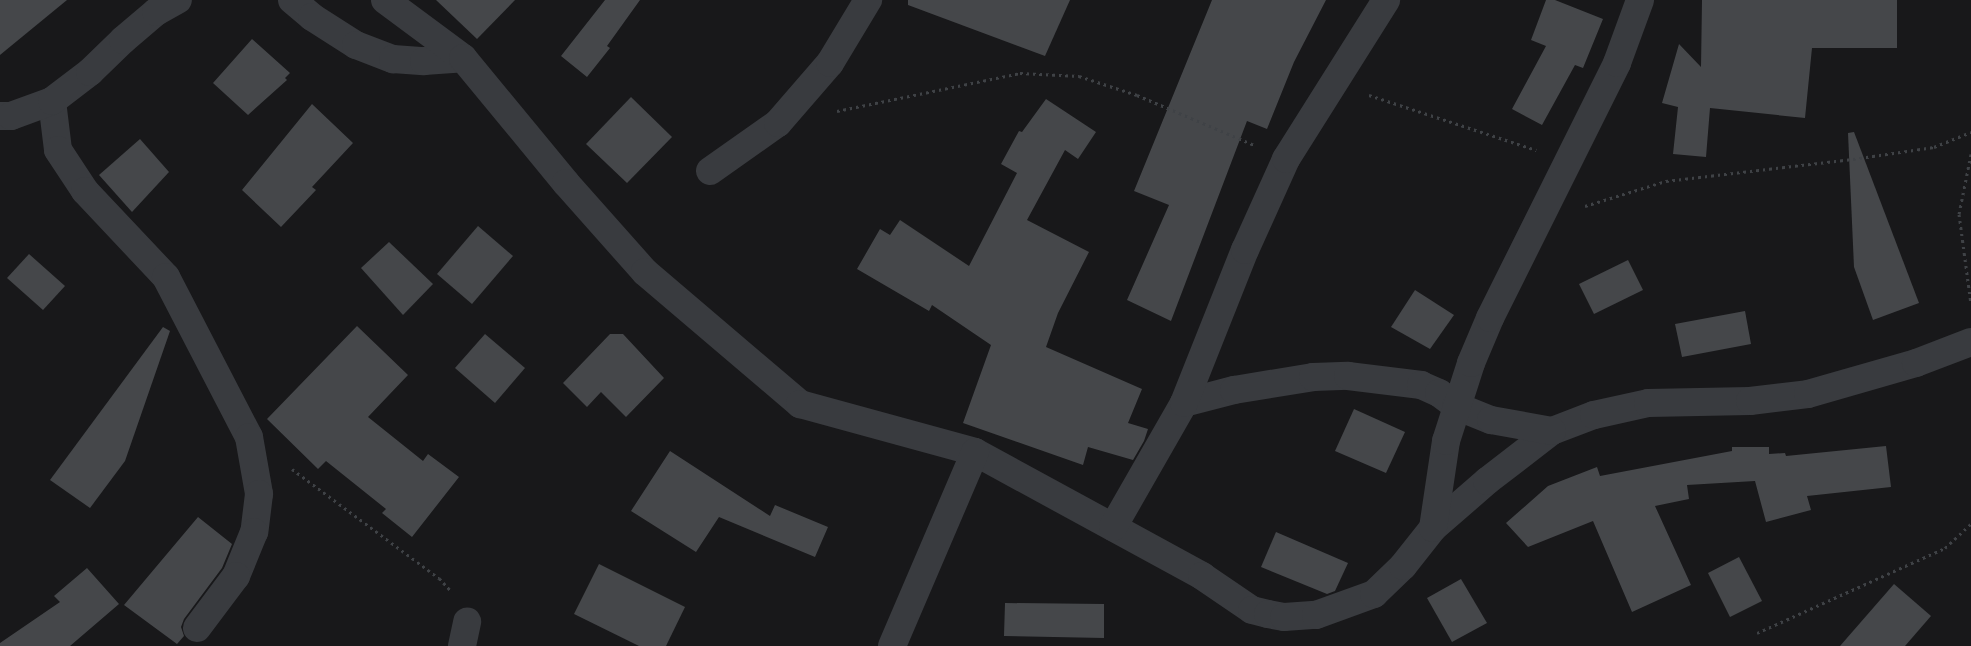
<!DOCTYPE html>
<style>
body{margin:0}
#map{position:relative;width:1971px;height:646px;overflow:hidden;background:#18181a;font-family:"PT Sans Narrow",sans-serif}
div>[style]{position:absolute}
.building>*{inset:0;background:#45474a}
.path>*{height:3px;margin-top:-1.5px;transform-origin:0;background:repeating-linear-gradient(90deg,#3f4246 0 2.5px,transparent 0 6.5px)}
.minor>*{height:28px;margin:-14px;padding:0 14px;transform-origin:14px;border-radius:14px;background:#393b3f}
span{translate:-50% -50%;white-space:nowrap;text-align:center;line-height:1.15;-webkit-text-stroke:4px #131315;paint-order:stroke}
</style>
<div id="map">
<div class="building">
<div style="clip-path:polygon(0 0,67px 0,0 55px)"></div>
<div style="clip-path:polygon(436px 0,515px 0,477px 39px)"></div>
<div style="clip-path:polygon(605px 0,640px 0,607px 46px,610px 48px,587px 77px,561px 56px)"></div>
<div style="clip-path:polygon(908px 0,1070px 0,1045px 56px,908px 5px)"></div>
<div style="clip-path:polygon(1212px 0,1326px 0,1294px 62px,1267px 129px,1247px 121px,1171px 321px,1127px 300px,1169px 205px,1134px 191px)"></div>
<div style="clip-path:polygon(1546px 0,1555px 0,1603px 19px,1583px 68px,1575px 65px,1542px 125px,1512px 109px,1546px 46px,1531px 40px)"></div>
<div style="clip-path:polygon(1702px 0,1897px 0,1897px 48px,1812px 48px,1805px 118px,1710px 108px,1706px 157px,1673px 154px,1678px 107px,1662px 103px,1679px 44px,1701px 67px)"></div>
<div style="clip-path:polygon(252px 39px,290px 73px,285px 78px,287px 80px,248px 115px,213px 83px)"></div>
<div style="clip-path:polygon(631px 97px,672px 137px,627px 183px,586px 144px)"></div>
<div style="clip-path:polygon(1046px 99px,1096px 132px,1078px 159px,1065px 150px,1027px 220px,1089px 252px,1058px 313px,1046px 347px,1142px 389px,1128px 423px,1148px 429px,1144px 441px,1133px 460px,1088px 447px,1083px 465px,963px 423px,991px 345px,932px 305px,929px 311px,857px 269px,880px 229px,890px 235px,900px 220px,969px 266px,1017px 173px,1001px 164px,1019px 131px,1022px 132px)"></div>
<div style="clip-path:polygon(312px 104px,353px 143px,312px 187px,316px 190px,281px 227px,242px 190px)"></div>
<div style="clip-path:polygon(1854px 132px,1919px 303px,1873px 320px,1854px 267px,1848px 133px)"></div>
<div style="clip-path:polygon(140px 139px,169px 172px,132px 212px,99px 175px)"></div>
<div style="clip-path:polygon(478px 226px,513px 256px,472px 304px,437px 274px)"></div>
<div style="clip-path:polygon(389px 242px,433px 284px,403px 315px,361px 268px)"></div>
<div style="clip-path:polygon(29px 254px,65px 286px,43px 310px,7px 278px)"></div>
<div style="clip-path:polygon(1628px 260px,1643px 290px,1594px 314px,1579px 284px)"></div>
<div style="clip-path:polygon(1415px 290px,1454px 315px,1430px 349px,1391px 327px)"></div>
<div style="clip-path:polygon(1745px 311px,1751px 344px,1682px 357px,1675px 324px)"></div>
<div style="clip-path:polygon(357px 326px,408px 375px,368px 417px,423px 461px,428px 454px,459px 477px,412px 537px,382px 513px,386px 509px,326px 461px,318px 469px,267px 419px)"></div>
<div style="clip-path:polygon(163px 327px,170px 331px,125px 461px,90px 508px,50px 480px)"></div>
<div style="clip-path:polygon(485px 334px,525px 368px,495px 403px,455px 368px)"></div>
<div style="clip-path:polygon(610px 334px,623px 334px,664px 378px,626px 417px,601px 392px,587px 407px,563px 383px)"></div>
<div style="clip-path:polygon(1354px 409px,1405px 432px,1386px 473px,1335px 451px)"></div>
<div style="clip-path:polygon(1886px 446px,1891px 487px,1807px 496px,1811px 510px,1766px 522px,1755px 481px,1687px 485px,1689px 499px,1655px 506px,1691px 585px,1632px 612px,1593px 521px,1528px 547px,1506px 523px,1548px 486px,1597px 467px,1600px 476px,1732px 451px,1732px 447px,1769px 447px,1769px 454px,1785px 453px,1786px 456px)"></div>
<div style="clip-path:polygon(670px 451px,770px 516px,775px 505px,828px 527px,815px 557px,719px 517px,696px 552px,631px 511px)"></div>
<div style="clip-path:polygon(198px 517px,232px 544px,222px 568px,184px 619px,181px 627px,184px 636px,177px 644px,124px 605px)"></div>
<div style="clip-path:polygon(1276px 532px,1348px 563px,1335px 591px,1327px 594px,1261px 567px)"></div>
<div style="clip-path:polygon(1739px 557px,1762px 601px,1730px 617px,1708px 573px)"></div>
<div style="clip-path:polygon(599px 564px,685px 607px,666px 646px,639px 646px,574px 614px)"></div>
<div style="clip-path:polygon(87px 568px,119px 604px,70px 646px,0 646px,0 643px,60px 602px,54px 596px)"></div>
<div style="clip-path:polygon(1461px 579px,1487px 623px,1452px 642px,1427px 598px)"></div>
<div style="clip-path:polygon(1894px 584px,1931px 616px,1905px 646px,1840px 646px)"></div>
<div style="clip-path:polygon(1005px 603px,1104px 604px,1104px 638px,1004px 636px)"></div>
</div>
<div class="path">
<div style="left:1369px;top:95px;width:176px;rotate:18.2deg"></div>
<div style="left:837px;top:111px;width:187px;rotate:-11.7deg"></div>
<div style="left:1020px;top:73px;width:59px;rotate:2.9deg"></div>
<div style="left:1079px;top:76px;width:61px;rotate:18.1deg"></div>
<div style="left:1137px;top:95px;width:127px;rotate:23.1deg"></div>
<div style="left:1971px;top:154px;width:61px;rotate:101.3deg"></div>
<div style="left:1959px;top:214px;width:91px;rotate:82.4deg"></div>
<div style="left:1585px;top:206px;width:85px;rotate:-17.2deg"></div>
<div style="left:1666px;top:181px;width:188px;rotate:-6.7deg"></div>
<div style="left:1853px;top:159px;width:82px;rotate:-8.4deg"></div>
<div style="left:1934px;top:147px;width:40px;rotate:-22deg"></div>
<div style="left:292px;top:469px;width:183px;rotate:36.6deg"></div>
<div style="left:439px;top:578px;width:18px;rotate:47deg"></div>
<div style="left:1757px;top:633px;width:206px;rotate:-24.3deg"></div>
<div style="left:1945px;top:548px;width:35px;rotate:-43deg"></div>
</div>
<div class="minor">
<div style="left:292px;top:0;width:26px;rotate:40deg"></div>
<div style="left:312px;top:17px;width:52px;rotate:32.5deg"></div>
<div style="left:356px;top:45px;width:40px;rotate:21deg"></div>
<div style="left:393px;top:59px;width:31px;rotate:4deg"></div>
<div style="left:424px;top:61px;width:39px;rotate:-4deg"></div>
<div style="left:385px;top:0;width:97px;rotate:36.6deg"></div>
<div style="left:463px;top:58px;width:162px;rotate:50.5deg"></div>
<div style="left:566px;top:183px;width:119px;rotate:48.4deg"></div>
<div style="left:645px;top:272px;width:204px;rotate:40.4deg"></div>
<div style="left:800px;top:404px;width:181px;rotate:15.3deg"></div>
<div style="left:975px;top:452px;width:259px;rotate:28.6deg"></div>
<div style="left:1202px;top:576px;width:60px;rotate:34.2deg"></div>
<div style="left:1252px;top:610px;width:16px;rotate:14deg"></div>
<div style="left:1268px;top:614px;width:16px;rotate:11deg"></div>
<div style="left:1284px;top:617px;width:32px;rotate:-4deg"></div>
<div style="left:1316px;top:615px;width:62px;rotate:-19.9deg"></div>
<div style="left:1374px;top:594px;width:40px;rotate:-44deg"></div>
<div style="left:1403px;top:566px;width:48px;rotate:-51.7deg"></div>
<div style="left:1433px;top:528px;width:72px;rotate:-41deg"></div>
<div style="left:1487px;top:481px;width:82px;rotate:-37.6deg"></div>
<div style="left:1552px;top:431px;width:45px;rotate:-20.9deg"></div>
<div style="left:1594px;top:415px;width:55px;rotate:-12.5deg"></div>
<div style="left:1648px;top:403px;width:102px;rotate:-1.1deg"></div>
<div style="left:1750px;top:401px;width:58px;rotate:-6.9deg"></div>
<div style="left:1808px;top:394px;width:112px;rotate:-16deg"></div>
<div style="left:1916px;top:363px;width:59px;rotate:-20.9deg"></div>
<div style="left:52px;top:101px;width:49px;rotate:83deg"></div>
<div style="left:58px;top:150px;width:49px;rotate:56.6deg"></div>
<div style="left:85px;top:191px;width:118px;rotate:46.7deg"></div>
<div style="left:166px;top:277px;width:180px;rotate:62.6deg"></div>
<div style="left:249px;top:437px;width:58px;rotate:80deg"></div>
<div style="left:259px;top:494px;width:38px;rotate:97deg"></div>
<div style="left:254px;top:532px;width:48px;rotate:112.2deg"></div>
<div style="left:236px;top:576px;width:65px;rotate:126.9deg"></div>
<div style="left:0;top:116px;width:11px"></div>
<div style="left:11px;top:116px;width:44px;rotate:-20.1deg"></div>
<div style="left:52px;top:101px;width:48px;rotate:-37.3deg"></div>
<div style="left:90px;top:72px;width:46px;rotate:-44.1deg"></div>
<div style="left:123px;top:40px;width:43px;rotate:-40.3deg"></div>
<div style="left:156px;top:12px;width:25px;rotate:-29deg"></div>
<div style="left:710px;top:171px;width:83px;rotate:-35.2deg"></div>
<div style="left:778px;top:123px;width:79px;rotate:-49.1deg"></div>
<div style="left:830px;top:63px;width:74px;rotate:-58.9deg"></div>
<div style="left:1184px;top:403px;width:52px;rotate:-14.6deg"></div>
<div style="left:1234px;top:390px;width:80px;rotate:-9.3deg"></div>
<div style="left:1313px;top:377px;width:35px;rotate:-2deg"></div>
<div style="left:1348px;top:376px;width:74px;rotate:7deg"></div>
<div style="left:1421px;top:385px;width:20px;rotate:24deg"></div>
<div style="left:1439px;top:393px;width:21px;rotate:37deg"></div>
<div style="left:1456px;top:406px;width:38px;rotate:22deg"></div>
<div style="left:1491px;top:420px;width:62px;rotate:10.2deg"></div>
<div style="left:1113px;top:527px;width:143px;rotate:-60.2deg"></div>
<div style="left:1184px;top:403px;width:165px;rotate:-68.3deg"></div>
<div style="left:1245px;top:250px;width:100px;rotate:-65.7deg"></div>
<div style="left:1286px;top:159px;width:188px;rotate:-57.8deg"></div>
<div style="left:1433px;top:528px;width:88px;rotate:-81.5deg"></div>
<div style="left:1446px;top:441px;width:82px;rotate:-72.2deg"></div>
<div style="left:1471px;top:363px;width:49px;rotate:-67.1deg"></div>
<div style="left:1490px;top:318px;width:285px;rotate:-63.5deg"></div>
<div style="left:1617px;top:63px;width:67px;rotate:-69.9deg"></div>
<div style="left:462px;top:646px;width:25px;rotate:-78deg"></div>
<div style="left:892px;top:646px;width:211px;rotate:-66.8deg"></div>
</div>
</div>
